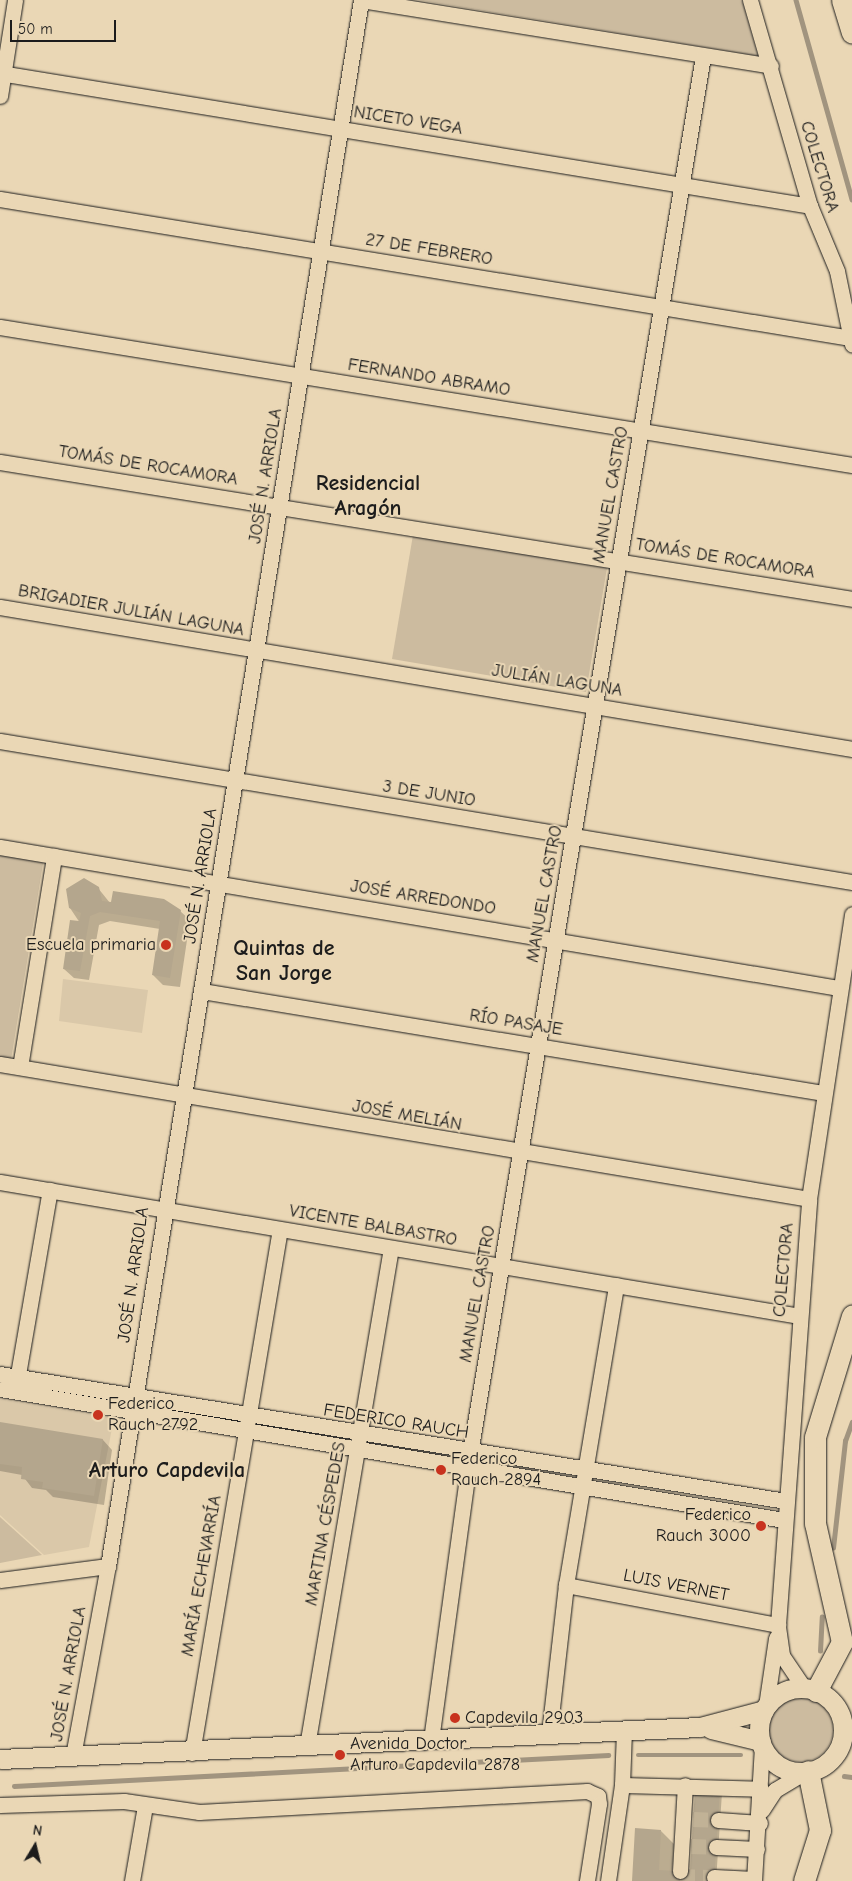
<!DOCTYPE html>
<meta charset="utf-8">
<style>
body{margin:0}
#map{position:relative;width:852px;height:1881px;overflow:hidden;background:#ead7b5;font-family:"Comic Neue",sans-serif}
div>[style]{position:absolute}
.built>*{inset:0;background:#dac8a9}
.green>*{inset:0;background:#ccbb9f}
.round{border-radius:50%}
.shadow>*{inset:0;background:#0003}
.stream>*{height:4.5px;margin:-2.25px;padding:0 2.25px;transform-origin:2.25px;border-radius:2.25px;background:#a1947f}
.building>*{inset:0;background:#b4a68d}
.minor-tunnel>*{height:15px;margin-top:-7.5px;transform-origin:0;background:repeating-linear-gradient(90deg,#c1b296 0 15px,transparent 0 23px)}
.roads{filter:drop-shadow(0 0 1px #1c1c1c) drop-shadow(0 0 1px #1c1c1c)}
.minor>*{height:15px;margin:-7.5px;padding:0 7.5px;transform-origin:7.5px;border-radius:7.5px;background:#ead7b5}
.major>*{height:19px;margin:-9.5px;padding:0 9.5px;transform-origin:9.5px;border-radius:9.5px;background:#ead7b5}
.major>.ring{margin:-9.5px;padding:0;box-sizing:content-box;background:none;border:19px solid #ead7b5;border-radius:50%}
.highway>*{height:21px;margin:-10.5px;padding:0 10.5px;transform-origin:10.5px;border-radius:10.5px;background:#ead7b5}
.dots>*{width:14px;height:14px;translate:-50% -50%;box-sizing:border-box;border:2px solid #ead7b5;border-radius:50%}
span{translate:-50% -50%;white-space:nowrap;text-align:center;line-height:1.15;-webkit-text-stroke:4px #ead7b5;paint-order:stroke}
.street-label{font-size:18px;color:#1c1c1c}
.poi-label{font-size:18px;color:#1c1c1c}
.right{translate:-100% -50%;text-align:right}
.left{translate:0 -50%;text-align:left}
.district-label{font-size:22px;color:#1c1c1c;font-weight:700}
.north{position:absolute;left:10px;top:1821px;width:50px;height:50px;-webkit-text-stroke:4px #ead7b5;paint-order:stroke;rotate:9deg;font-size:14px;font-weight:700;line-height:20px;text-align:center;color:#1c1c1c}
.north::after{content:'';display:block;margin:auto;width:18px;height:22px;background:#1c1c1c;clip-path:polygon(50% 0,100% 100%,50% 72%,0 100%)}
.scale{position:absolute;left:10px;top:20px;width:106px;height:22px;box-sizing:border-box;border:2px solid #1c1c1c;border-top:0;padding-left:6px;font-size:15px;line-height:18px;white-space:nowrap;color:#1c1c1c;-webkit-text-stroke:4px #ead7b5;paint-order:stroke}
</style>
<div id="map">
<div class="built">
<div style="clip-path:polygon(63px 979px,148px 990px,142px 1033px,59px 1021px)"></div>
<div style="clip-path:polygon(0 1399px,114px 1418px,89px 1547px,44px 1555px,0 1515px)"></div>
</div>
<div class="green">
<div style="clip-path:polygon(418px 0,742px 0,758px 56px)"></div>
<div style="clip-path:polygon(413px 535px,607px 568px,586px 692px,392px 659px)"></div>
<div style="clip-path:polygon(0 852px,44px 858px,11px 1060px,0 1058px)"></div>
<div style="clip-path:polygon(0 1517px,42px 1555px,0 1563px)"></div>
<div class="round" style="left:769px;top:1698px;width:64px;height:64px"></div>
</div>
<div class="shadow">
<div style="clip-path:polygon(98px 888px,110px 903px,180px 911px,190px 920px,180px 987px,163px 985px,153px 975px,160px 929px,110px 921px,99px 925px,89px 980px,74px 978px,64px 969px,80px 923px,70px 908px)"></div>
<div style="clip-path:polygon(0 1423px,103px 1440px,112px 1450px,104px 1505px,53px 1497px,46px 1490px,32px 1488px,22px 1475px,0 1471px)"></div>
<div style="clip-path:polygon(696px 1789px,722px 1793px,716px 1881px,634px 1881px,661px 1831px,674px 1844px,672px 1874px,691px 1873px)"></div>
</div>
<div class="stream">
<div style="left:796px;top:0;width:207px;rotate:74.3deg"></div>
<div style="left:833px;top:1548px;width:108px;rotate:-83.6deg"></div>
<div style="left:845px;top:1441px;width:20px;rotate:-70deg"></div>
<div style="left:820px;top:1651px;width:34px;rotate:-87deg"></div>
<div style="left:638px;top:1755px;width:103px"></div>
<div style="left:844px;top:1776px;width:8px;rotate:7deg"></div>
<div style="left:14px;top:1786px;width:595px;rotate:-2.99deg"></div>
</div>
<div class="building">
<div style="clip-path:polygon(84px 878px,99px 887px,102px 901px,111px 902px,113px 891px,164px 899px,181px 910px,170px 978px,152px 975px,160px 921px,100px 912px,90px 916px,80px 971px,63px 969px,70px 920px,79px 921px,81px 913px,69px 908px,66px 889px)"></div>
<div style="clip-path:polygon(0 1422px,103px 1439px,94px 1496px,42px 1488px,43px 1482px,21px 1479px,22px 1467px,0 1464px)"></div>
<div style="clip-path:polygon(695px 1788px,720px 1789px,714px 1881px,632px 1881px,635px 1828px,661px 1830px,659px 1870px,690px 1872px)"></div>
</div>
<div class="minor-tunnel">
<div style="left:693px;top:1819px;width:25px;rotate:2deg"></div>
<div style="left:691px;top:1846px;width:25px;rotate:2deg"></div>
<div style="left:680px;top:1876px;width:34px;rotate:2deg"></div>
</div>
<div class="roads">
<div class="minor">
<div style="left:361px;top:0;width:415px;rotate:9.1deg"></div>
<div style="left:750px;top:0;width:215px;rotate:73.8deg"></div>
<div style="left:810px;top:206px;width:70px;rotate:67.4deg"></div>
<div style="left:837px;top:271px;width:75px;rotate:78.4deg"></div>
<div style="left:0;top:73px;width:821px;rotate:9.32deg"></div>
<div style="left:0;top:96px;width:97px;rotate:-81.1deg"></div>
<div style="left:0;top:199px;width:862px;rotate:9.28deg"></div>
<div style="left:0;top:327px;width:863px;rotate:9.2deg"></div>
<div style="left:0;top:462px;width:863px;rotate:9.13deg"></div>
<div style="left:0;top:607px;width:864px;rotate:9.46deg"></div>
<div style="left:0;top:741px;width:864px;rotate:9.4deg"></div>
<div style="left:0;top:847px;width:851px;rotate:9.54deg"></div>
<div style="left:202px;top:991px;width:629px;rotate:9.33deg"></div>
<div style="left:0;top:1064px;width:820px;rotate:9.47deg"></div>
<div style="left:20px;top:1067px;width:214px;rotate:-80.8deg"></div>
<div style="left:0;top:1182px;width:811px;rotate:9.51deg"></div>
<div style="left:0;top:1374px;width:796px;rotate:9.18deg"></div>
<div style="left:16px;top:1386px;width:199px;rotate:-80.2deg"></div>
<div style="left:0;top:1389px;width:795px;rotate:9.49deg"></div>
<div style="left:0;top:1580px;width:109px;rotate:-7.4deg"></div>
<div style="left:566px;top:1585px;width:216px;rotate:10.7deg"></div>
<div style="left:804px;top:1688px;width:40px;rotate:-124deg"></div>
<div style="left:782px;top:1655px;width:30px;rotate:-98deg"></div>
<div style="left:778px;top:1625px;width:427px;rotate:-85.8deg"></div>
<div style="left:809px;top:1199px;width:288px;rotate:-81.4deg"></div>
<div style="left:766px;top:1706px;width:69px;rotate:-81.6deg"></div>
<div style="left:549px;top:1734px;width:150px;rotate:-83.5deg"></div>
<div style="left:566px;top:1585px;width:304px;rotate:-80.5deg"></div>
<div style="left:431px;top:1740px;width:302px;rotate:-82.2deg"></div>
<div style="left:472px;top:1441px;width:1404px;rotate:-80.53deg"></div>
<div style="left:307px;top:1746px;width:505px;rotate:-80.43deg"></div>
<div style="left:192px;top:1753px;width:531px;rotate:-80.47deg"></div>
<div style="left:73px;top:1756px;width:193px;rotate:-79.6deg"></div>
<div style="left:108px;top:1566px;width:1586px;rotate:-80.82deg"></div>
<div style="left:622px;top:1785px;width:139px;rotate:1.6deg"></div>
<div style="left:0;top:1805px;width:124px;rotate:-1.8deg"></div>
<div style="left:124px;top:1801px;width:76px;rotate:8.3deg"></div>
<div style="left:199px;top:1812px;width:389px;rotate:-3.1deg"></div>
<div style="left:587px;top:1791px;width:12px;rotate:24deg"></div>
<div style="left:598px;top:1796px;width:8px;rotate:83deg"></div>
<div style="left:599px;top:1804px;width:78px;rotate:98.9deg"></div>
<div style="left:762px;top:1810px;width:24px;rotate:-57deg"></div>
<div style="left:775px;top:1790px;width:35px;rotate:-31deg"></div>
<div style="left:718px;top:1820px;width:42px;rotate:4.1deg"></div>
<div style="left:716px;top:1847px;width:41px;rotate:2.8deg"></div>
<div style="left:680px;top:1871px;width:86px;rotate:-86.7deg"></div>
<div style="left:714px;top:1877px;width:40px;rotate:2.9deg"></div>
<div style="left:132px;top:1881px;width:76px;rotate:-80.2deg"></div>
<div style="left:608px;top:1881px;width:97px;rotate:-81.7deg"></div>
<div style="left:622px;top:1785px;width:55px;rotate:-87.9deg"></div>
<div style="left:754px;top:1881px;width:136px;rotate:-86.6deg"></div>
</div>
<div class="major">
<div class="ring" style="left:759px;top:1688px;width:65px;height:65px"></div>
<div style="left:711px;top:1729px;width:51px;rotate:13.5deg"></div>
<div style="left:0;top:1759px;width:701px;rotate:-2.62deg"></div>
<div style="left:700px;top:1727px;width:66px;rotate:-14.9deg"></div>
</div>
<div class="highway">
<div style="left:842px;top:0;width:34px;rotate:73deg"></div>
<div style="left:816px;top:1691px;width:55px;rotate:-62deg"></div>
<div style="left:842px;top:1642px;width:122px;rotate:-102.8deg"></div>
<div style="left:815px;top:1523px;width:86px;rotate:-90deg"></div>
<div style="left:815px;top:1437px;width:127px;rotate:-73deg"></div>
<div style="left:804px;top:1881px;width:53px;rotate:-72.6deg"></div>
<div style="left:820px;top:1830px;width:60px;rotate:-101.5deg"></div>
</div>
</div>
<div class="dots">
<div style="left:166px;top:945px;background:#c8321e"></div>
<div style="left:98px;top:1415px;background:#c8321e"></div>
<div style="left:441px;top:1470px;background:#c8321e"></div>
<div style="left:761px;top:1526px;background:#c8321e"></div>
<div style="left:455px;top:1718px;background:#c8321e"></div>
<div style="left:340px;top:1755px;background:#c8321e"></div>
</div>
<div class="street-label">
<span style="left:408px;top:121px;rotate:9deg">NICETO VEGA</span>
<span style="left:819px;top:167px;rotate:73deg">COLECTORA</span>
<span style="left:429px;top:250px;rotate:9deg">27 DE FEBRERO</span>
<span style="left:429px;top:378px;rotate:9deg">FERNANDO ABRAMO</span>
<span style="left:148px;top:466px;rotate:9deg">TOMÁS DE ROCAMORA</span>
<span style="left:266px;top:476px;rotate:-81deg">JOSÉ N. ARRIOLA</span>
<span style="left:611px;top:495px;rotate:-80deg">MANUEL CASTRO</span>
<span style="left:725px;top:559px;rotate:9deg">TOMÁS DE ROCAMORA</span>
<span style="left:131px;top:611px;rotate:10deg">BRIGADIER JULIÁN LAGUNA</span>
<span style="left:557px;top:681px;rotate:9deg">JULIÁN LAGUNA</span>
<span style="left:429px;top:794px;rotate:9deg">3 DE JUNIO</span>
<span style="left:201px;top:876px;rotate:-81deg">JOSÉ N. ARRIOLA</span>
<span style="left:545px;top:894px;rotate:-80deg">MANUEL CASTRO</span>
<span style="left:423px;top:898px;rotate:9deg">JOSÉ ARREDONDO</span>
<span style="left:516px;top:1023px;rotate:9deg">RÍO PASAJE</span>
<span style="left:407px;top:1116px;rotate:10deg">JOSÉ MELIÁN</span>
<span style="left:373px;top:1226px;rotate:10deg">VICENTE BALBASTRO</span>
<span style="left:784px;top:1270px;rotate:-85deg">COLECTORA</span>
<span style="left:134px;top:1275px;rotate:-82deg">JOSÉ N. ARRIOLA</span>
<span style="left:478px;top:1294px;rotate:-80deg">MANUEL CASTRO</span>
<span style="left:396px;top:1422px;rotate:9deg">FEDERICO RAUCH</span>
<span style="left:326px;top:1524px;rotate:-80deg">MARTINA CÉSPEDES</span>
<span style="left:202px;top:1576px;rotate:-80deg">MARÍA ECHEVARRÍA</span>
<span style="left:676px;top:1586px;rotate:11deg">LUIS VERNET</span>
<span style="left:69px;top:1674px;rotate:-80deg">JOSÉ N. ARRIOLA</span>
</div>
<div class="poi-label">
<span class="right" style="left:156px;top:945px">Escuela primaria</span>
<span class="left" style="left:108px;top:1415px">Federico<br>Rauch 2792</span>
<span class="left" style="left:451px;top:1470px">Federico<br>Rauch 2894</span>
<span class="right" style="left:751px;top:1526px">Federico<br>Rauch 3000</span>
<span class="left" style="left:465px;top:1718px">Capdevila 2903</span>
<span class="left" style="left:350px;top:1755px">Avenida Doctor<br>Arturo Capdevila 2878</span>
</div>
<div class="district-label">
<span style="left:368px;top:496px">Residencial<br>Aragón</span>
<span style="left:284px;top:961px">Quintas de<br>San Jorge</span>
<span style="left:167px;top:1471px">Arturo Capdevila</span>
</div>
<div class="north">N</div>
<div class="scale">50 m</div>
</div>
